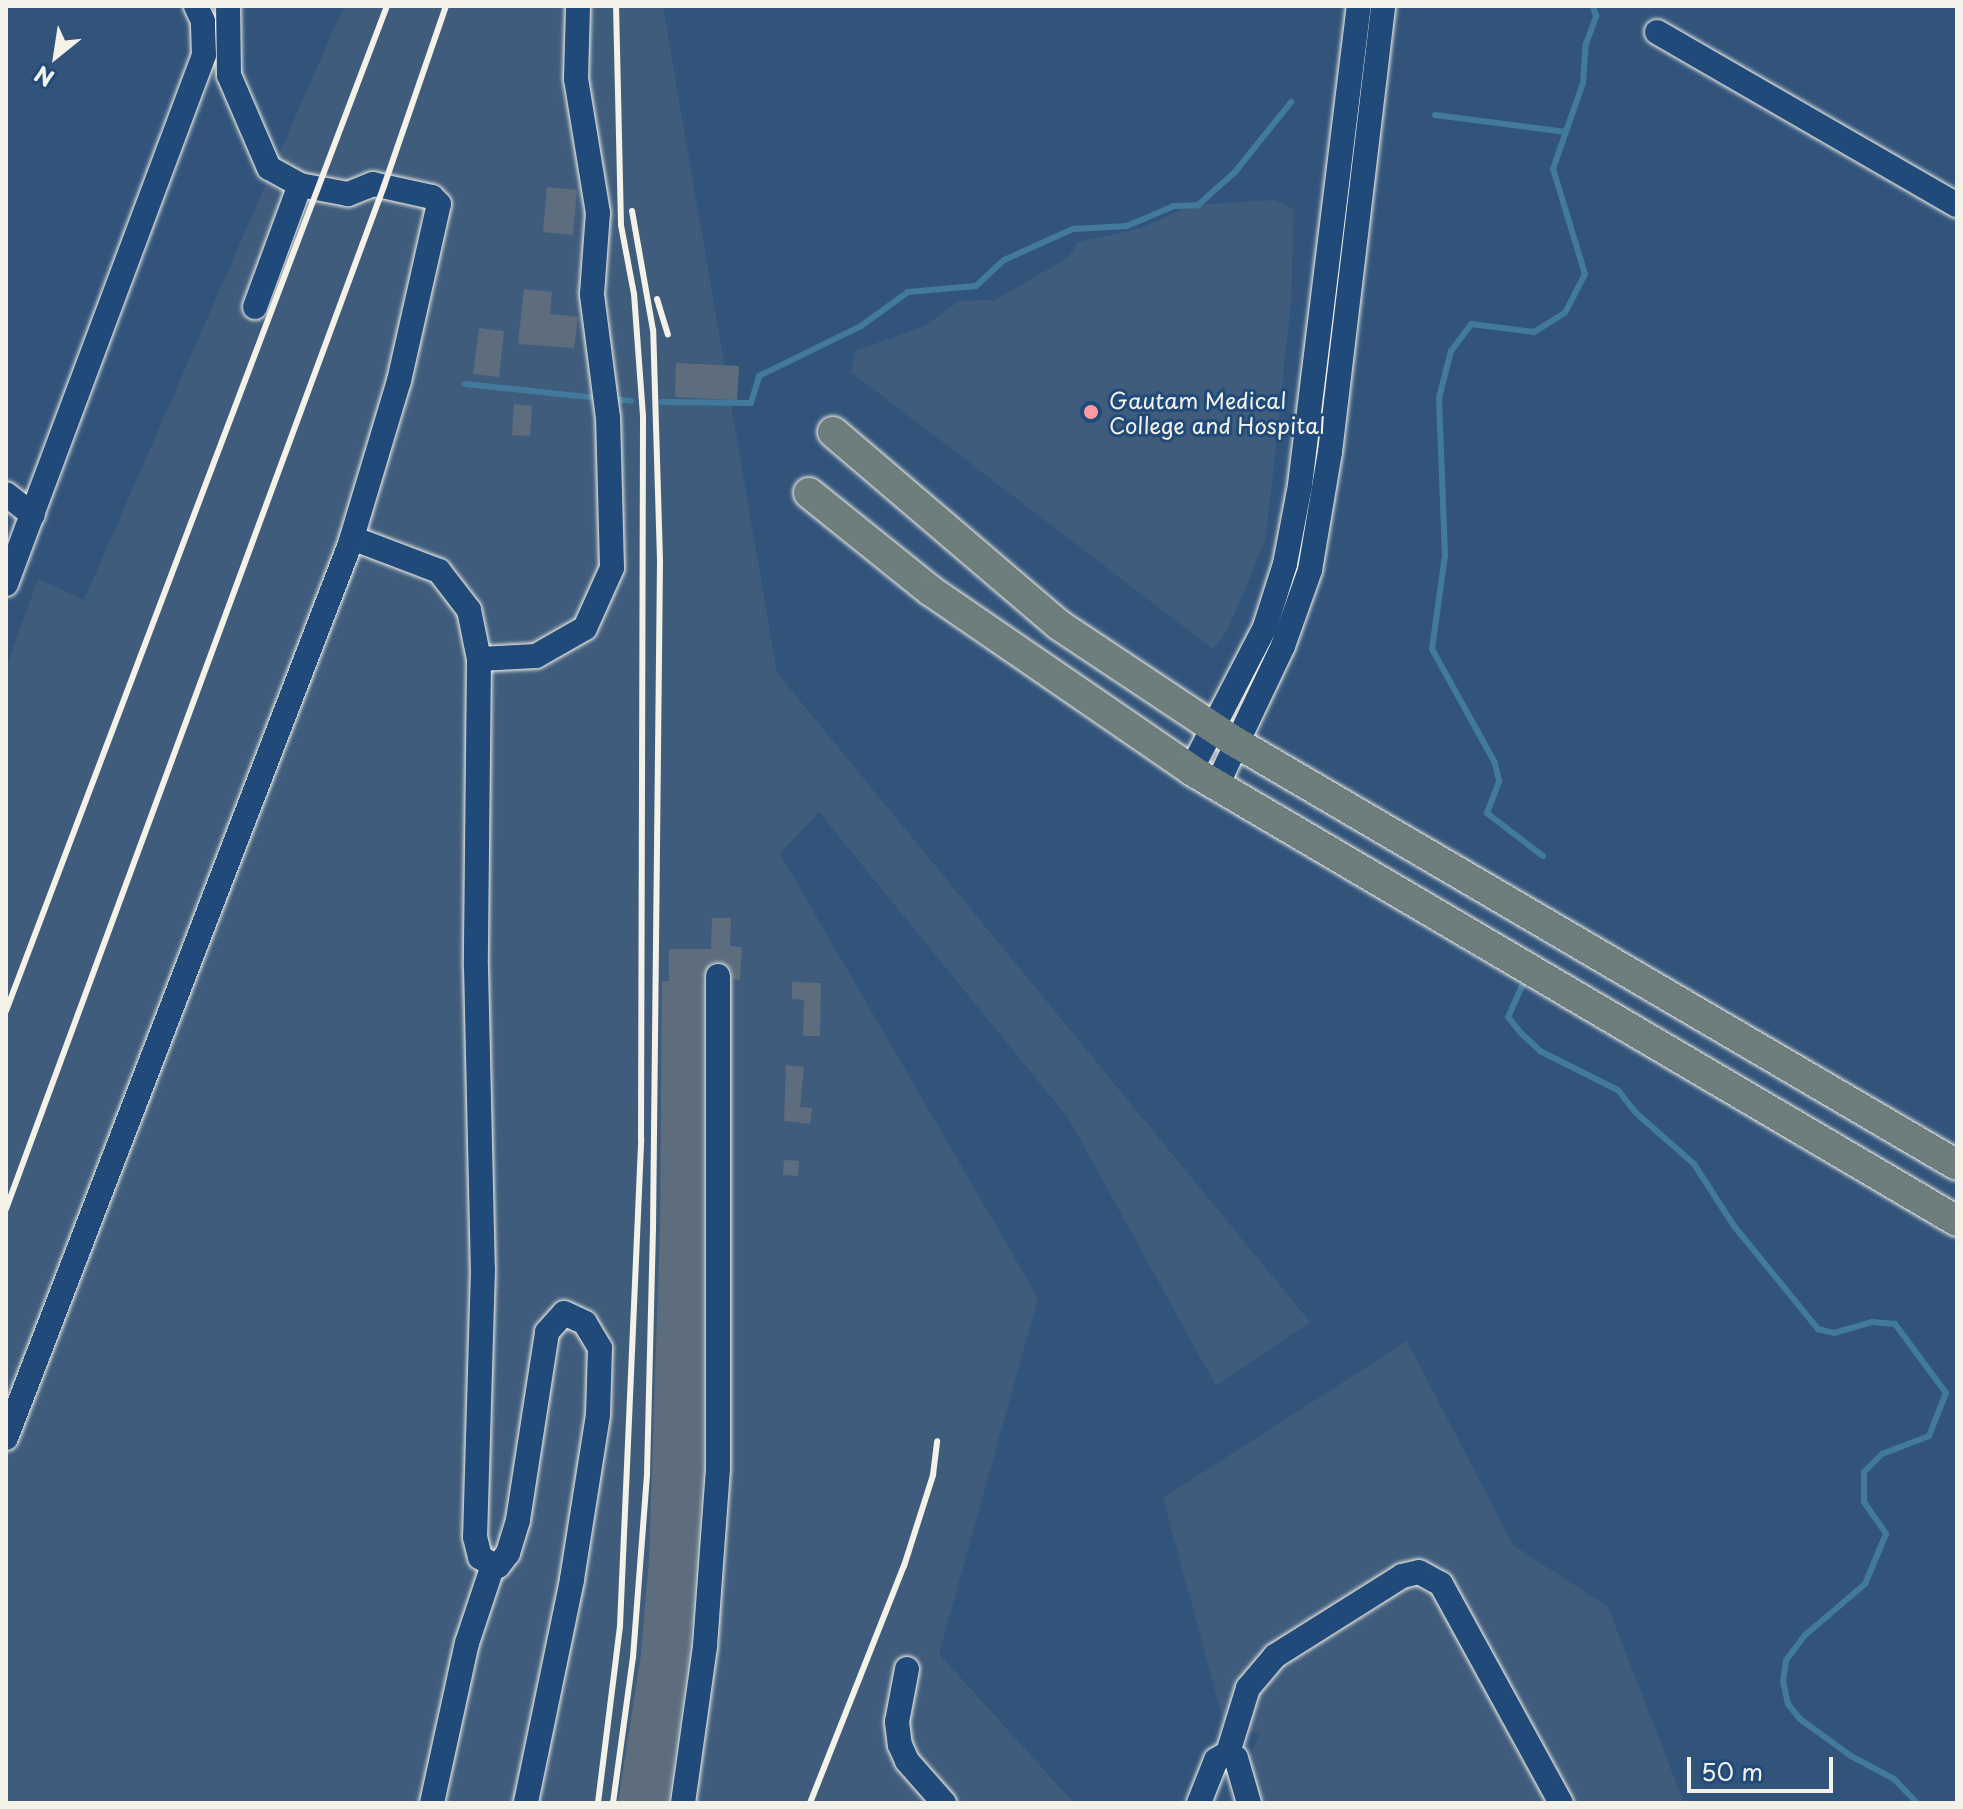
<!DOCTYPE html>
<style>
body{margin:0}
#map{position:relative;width:1963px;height:1809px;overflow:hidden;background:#32547b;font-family:"Playpen Sans",sans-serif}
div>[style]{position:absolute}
.built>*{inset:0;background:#3f5c7c}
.stream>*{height:6px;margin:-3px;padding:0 3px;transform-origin:3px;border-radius:3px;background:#427a9c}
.building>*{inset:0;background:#5d6d7d}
.roads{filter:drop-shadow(0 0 2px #f4f1e8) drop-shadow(0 0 2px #f4f1e8)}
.minor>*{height:24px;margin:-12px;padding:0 12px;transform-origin:12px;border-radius:12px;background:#1f4a7a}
.major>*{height:30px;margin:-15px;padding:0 15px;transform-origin:15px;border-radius:15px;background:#6d7e7c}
.rail>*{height:6px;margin:-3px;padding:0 3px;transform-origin:3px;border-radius:3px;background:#f4f1e8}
.dots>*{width:22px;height:22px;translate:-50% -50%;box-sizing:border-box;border:4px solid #1f4a7a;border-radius:50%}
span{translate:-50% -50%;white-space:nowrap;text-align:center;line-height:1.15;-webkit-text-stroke:6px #1f4a7a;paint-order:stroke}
.poi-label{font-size:22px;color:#f4f1e8}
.left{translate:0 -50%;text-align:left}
.frame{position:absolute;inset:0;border:8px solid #f4f1e8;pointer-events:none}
.north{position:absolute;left:16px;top:16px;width:80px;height:80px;-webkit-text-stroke:6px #1f4a7a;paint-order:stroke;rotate:210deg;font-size:22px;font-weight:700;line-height:32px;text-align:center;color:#f4f1e8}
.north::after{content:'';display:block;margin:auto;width:28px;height:36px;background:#f4f1e8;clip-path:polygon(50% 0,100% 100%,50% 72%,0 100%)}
.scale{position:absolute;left:1687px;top:1757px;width:146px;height:36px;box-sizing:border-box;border:4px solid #f4f1e8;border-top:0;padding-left:10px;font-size:24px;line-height:28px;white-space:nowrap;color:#f4f1e8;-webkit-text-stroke:6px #1f4a7a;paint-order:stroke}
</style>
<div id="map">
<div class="built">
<div style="clip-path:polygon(344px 6px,663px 6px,777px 673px,1310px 1322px,1216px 1386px,1069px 1119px,819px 812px,780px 854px,1038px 1298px,939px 1654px,1074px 1803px,6px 1803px,6px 668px,38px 579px,84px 600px)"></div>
<div style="clip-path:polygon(1275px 200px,1294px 210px,1291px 302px,1266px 538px,1228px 629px,1213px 649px,851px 372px,855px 351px,925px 326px,959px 301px,995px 300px,1069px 257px,1078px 242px,1142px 228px,1191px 205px)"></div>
<div style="clip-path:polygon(1407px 1341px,1513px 1545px,1608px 1607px,1684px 1803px,1231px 1803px,1259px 1735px,1223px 1720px,1163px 1498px)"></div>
</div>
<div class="stream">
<div style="left:1435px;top:115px;width:132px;rotate:7.4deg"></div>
<div style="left:465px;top:384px;width:135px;rotate:6deg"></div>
<div style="left:613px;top:399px;width:18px;rotate:6deg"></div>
<div style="left:662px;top:402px;width:89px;rotate:0.6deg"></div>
<div style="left:751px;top:403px;width:28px;rotate:-73deg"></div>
<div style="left:759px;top:376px;width:114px;rotate:-26.1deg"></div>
<div style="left:861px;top:326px;width:58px;rotate:-35.9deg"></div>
<div style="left:908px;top:292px;width:68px;rotate:-5deg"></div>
<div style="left:976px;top:286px;width:38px;rotate:-43deg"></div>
<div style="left:1004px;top:260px;width:76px;rotate:-24.2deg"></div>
<div style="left:1073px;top:229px;width:54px;rotate:-3.2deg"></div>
<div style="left:1127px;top:226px;width:51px;rotate:-23.1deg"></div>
<div style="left:1174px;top:206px;width:24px;rotate:-2deg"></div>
<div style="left:1198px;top:205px;width:50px;rotate:-41.7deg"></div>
<div style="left:1235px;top:172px;width:90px;rotate:-51.3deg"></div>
<div style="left:1543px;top:856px;width:71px;rotate:-142.5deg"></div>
<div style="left:1487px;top:813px;width:34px;rotate:-69deg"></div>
<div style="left:1499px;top:781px;width:18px;rotate:-103deg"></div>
<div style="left:1495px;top:763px;width:130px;rotate:-118.9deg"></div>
<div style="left:1432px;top:649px;width:95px;rotate:-82.1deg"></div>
<div style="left:1445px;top:555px;width:157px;rotate:-92.2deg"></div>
<div style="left:1439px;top:398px;width:49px;rotate:-75.7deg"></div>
<div style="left:1451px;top:351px;width:34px;rotate:-53deg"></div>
<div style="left:1471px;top:324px;width:64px;rotate:7.2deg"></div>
<div style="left:1534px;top:332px;width:36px;rotate:-32deg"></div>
<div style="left:1565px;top:313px;width:44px;rotate:-62.9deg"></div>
<div style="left:1585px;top:274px;width:110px;rotate:-106.9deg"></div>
<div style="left:1553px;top:169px;width:91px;rotate:-70.8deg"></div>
<div style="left:1583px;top:83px;width:39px;rotate:-86deg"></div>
<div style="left:1586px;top:44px;width:30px;rotate:-70deg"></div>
<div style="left:1596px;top:16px;width:10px;rotate:-107deg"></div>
<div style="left:1522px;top:986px;width:34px;rotate:114deg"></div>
<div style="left:1508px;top:1017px;width:22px;rotate:51deg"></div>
<div style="left:1522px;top:1034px;width:25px;rotate:43deg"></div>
<div style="left:1540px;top:1051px;width:87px;rotate:26.6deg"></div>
<div style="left:1618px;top:1090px;width:28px;rotate:52deg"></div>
<div style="left:1635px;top:1112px;width:79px;rotate:41.4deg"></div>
<div style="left:1694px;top:1164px;width:74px;rotate:57.2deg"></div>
<div style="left:1734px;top:1226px;width:133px;rotate:50.8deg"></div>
<div style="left:1818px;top:1329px;width:16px;rotate:14deg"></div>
<div style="left:1834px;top:1333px;width:40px;rotate:-16deg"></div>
<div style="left:1872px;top:1322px;width:23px;rotate:5deg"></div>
<div style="left:1895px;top:1324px;width:86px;rotate:53.5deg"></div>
<div style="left:1946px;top:1393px;width:46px;rotate:111.6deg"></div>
<div style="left:1929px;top:1436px;width:50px;rotate:159deg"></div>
<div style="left:1882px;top:1454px;width:25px;rotate:135deg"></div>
<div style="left:1864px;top:1472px;width:30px;rotate:90deg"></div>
<div style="left:1864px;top:1502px;width:39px;rotate:55deg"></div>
<div style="left:1886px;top:1534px;width:54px;rotate:112.8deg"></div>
<div style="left:1865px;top:1584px;width:79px;rotate:139.6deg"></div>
<div style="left:1805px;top:1635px;width:31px;rotate:127deg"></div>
<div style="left:1786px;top:1660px;width:21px;rotate:98deg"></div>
<div style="left:1783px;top:1681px;width:24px;rotate:78deg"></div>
<div style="left:1788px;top:1704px;width:19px;rotate:51deg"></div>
<div style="left:1800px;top:1719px;width:63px;rotate:36deg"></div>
<div style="left:1851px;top:1756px;width:49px;rotate:28.1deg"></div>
<div style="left:1894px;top:1779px;width:33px;rotate:46deg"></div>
</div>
<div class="building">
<div style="clip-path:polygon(547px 187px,577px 190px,573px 235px,543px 232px)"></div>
<div style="clip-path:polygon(524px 289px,552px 292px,550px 314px,578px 317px,574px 348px,518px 344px)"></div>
<div style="clip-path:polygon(479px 328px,504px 331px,499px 377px,473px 374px)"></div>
<div style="clip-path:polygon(676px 363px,739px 366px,737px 400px,675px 397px)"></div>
<div style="clip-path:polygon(514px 404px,532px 406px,530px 436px,512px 435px)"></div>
<div style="clip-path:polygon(712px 918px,731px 918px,730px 946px,742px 947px,740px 980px,733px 979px,731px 968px,719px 961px,710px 963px,703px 976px,703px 1467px,690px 1644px,668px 1803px,618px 1803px,641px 1654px,649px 1559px,660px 1228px,662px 981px,669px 981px,669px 949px,711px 949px)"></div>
<div style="clip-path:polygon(792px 982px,821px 983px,820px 1036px,803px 1036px,804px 1000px,792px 999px)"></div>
<div style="clip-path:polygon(786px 1065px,804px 1067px,800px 1107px,812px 1108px,810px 1124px,784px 1121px)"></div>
<div style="clip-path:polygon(784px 1160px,799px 1161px,798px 1176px,783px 1175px)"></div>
</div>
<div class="roads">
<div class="minor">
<div style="left:1657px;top:32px;width:346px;rotate:30deg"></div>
<div style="left:255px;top:307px;width:130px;rotate:-69.8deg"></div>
<div style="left:6px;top:494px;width:34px;rotate:38deg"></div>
<div style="left:352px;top:538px;width:93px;rotate:20.8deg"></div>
<div style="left:439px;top:571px;width:49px;rotate:52.4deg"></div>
<div style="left:469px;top:610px;width:50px;rotate:78.5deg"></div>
<div style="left:479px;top:659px;width:308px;rotate:90.6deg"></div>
<div style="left:476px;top:967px;width:302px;rotate:88.7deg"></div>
<div style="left:483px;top:1269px;width:268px;rotate:91.7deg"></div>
<div style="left:475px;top:1537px;width:21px;rotate:76deg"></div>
<div style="left:480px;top:1557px;width:15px;rotate:32deg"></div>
<div style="left:493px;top:1565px;width:5px;rotate:11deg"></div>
<div style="left:498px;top:1566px;width:16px;rotate:-52deg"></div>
<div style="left:508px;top:1553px;width:34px;rotate:-73deg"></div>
<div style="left:518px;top:1520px;width:190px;rotate:-81.2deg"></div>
<div style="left:547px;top:1332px;width:25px;rotate:-48deg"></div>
<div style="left:564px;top:1313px;width:23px;rotate:25deg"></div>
<div style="left:585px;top:1323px;width:29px;rotate:59deg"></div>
<div style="left:600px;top:1348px;width:67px;rotate:91.7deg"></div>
<div style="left:598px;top:1415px;width:167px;rotate:99deg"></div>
<div style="left:572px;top:1580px;width:228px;rotate:101.7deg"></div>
<div style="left:6px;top:584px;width:565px;rotate:-69.48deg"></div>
<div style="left:204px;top:55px;width:34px;rotate:-92deg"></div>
<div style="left:203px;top:21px;width:17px;rotate:-115deg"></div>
<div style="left:479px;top:659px;width:57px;rotate:-3deg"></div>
<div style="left:536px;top:656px;width:56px;rotate:-29.7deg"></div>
<div style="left:585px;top:628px;width:66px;rotate:-65.8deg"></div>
<div style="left:612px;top:568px;width:150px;rotate:-91.5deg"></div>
<div style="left:608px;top:418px;width:125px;rotate:-97.4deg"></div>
<div style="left:592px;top:294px;width:81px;rotate:-85.8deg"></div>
<div style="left:598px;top:213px;width:136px;rotate:-99.3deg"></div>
<div style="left:576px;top:79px;width:73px;rotate:-88.4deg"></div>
<div style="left:1191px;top:770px;width:161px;rotate:-62.6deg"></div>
<div style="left:1265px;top:627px;width:66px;rotate:-72.4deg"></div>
<div style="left:1285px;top:564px;width:80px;rotate:-79.2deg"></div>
<div style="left:1300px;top:485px;width:483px;rotate:-83deg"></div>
<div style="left:1217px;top:785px;width:154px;rotate:-64.6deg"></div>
<div style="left:1283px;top:646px;width:81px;rotate:-70.4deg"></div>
<div style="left:1310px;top:570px;width:120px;rotate:-80.4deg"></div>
<div style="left:1330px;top:452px;width:449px;rotate:-83.2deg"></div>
<div style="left:6px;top:1438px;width:958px;rotate:-68.95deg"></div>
<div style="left:350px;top:544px;width:170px;rotate:-73.3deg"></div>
<div style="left:399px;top:381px;width:181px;rotate:-77.3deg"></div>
<div style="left:439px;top:204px;width:10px;rotate:-135deg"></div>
<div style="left:432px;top:197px;width:60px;rotate:-167.6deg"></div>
<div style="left:373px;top:184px;width:27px;rotate:158deg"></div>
<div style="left:348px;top:194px;width:49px;rotate:-169.4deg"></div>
<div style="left:300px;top:185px;width:35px;rotate:-151deg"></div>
<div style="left:269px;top:168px;width:101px;rotate:-113.3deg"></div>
<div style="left:229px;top:75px;width:69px;rotate:-90.8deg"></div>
<div style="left:907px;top:1669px;width:54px;rotate:100.7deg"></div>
<div style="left:897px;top:1722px;width:23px;rotate:83deg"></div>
<div style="left:900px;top:1745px;width:17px;rotate:66deg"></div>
<div style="left:907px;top:1761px;width:56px;rotate:48.6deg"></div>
<div style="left:1228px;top:1753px;width:68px;rotate:-72.9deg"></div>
<div style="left:1248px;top:1688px;width:42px;rotate:-49.8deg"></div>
<div style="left:1275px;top:1656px;width:150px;rotate:-32.2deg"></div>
<div style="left:1402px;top:1576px;width:17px;rotate:-13deg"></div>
<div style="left:1419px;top:1572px;width:25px;rotate:29deg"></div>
<div style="left:1441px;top:1584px;width:250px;rotate:61.3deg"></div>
<div style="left:432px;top:1803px;width:164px;rotate:-77.7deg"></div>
<div style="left:467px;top:1643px;width:82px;rotate:-71.6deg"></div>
<div style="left:683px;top:1803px;width:159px;rotate:-82deg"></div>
<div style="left:705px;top:1646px;width:178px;rotate:-85.8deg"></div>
<div style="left:718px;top:1468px;width:492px;rotate:-90deg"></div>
<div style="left:1199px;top:1803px;width:46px;rotate:-68.4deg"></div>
<div style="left:1216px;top:1760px;width:14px;rotate:-30deg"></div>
<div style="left:1228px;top:1753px;width:9px;rotate:32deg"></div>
<div style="left:1236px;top:1758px;width:47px;rotate:73.9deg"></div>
</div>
<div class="major">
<div style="left:833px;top:432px;width:297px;rotate:40.5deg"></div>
<div style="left:1059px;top:625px;width:208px;rotate:33.6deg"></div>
<div style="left:1232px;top:740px;width:840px;rotate:30.38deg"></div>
<div style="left:809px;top:493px;width:156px;rotate:38.8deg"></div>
<div style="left:931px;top:591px;width:316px;rotate:34.5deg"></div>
<div style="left:1191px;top:770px;width:889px;rotate:30.49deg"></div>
</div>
</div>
<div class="rail">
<div style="left:657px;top:299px;width:37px;rotate:73deg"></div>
<div style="left:6px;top:1011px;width:1075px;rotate:-69.24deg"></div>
<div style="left:6px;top:1209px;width:1091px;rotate:-69.72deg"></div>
<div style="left:384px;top:186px;width:190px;rotate:-71deg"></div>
<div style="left:598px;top:1803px;width:178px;rotate:-82.9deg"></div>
<div style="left:620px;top:1626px;width:487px;rotate:-87.5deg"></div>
<div style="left:641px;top:1139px;width:723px;rotate:-89.84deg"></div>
<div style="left:643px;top:416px;width:122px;rotate:-94.2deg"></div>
<div style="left:634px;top:294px;width:70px;rotate:-100.7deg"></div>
<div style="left:621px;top:225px;width:219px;rotate:-91.3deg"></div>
<div style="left:613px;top:1803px;width:147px;rotate:-82.2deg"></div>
<div style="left:633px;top:1657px;width:184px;rotate:-85.6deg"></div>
<div style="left:647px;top:1474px;width:245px;rotate:-88.6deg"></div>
<div style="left:653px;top:1229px;width:669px;rotate:-89.4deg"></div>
<div style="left:660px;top:560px;width:230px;rotate:-91.7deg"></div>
<div style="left:653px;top:330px;width:121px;rotate:-100deg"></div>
<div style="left:810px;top:1803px;width:255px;rotate:-68.4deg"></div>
<div style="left:904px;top:1566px;width:96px;rotate:-72.3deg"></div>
<div style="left:933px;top:1475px;width:34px;rotate:-83deg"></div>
</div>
<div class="dots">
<div style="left:1091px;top:412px;background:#ff9aa2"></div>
</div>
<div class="poi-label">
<span class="left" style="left:1109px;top:412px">Gautam Medical<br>College and Hospital</span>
</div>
<div class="frame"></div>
<div class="north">N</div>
<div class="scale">50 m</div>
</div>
